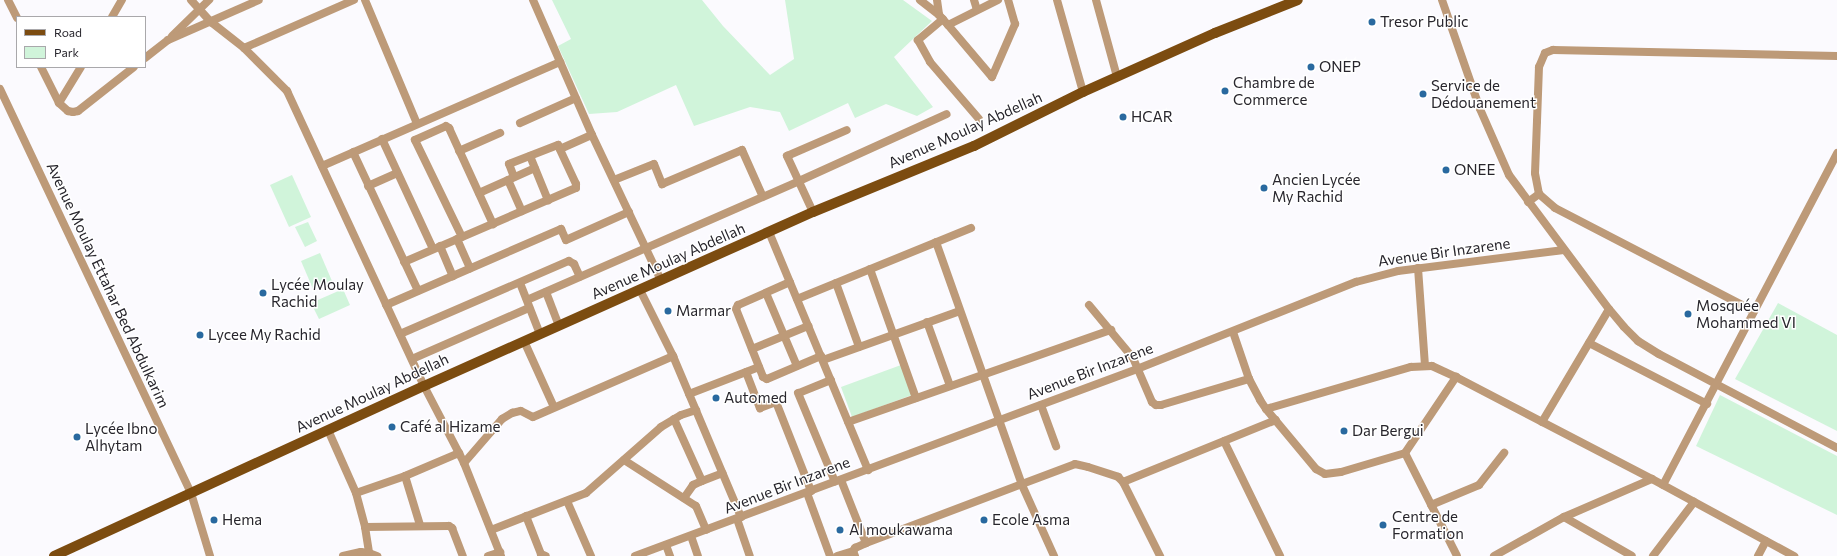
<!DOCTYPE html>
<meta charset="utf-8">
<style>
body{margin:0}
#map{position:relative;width:1837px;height:556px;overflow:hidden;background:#fbfafe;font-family:Commissioner,sans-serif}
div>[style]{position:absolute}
.green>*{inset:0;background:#d0f4da}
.minor>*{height:8px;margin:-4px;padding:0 4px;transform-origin:4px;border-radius:4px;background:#bd9a78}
.major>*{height:10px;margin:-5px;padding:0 5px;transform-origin:5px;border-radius:5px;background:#7c4c10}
.dots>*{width:11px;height:11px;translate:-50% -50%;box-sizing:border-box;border:2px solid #fff;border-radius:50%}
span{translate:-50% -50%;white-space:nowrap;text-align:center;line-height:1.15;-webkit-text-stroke:3px #fff;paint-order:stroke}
.poi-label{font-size:15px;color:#28262d}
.left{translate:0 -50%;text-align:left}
.street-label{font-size:15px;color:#28262d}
.legend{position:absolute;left:16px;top:16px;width:130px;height:52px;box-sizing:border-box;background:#fff;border:1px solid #a9a8ab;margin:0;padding:5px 7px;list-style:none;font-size:12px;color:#28262d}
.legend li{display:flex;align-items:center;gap:8px;height:20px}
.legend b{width:20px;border:1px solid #a9a8ab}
</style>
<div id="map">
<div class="green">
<div style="clip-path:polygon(552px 0,702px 0,723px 26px,770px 75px,794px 59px,785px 0,903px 0,932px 21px,894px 57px,933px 107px,917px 116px,886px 104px,855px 118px,848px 103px,789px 131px,780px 112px,750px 107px,694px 126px,676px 85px,617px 112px,589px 114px,558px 46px,571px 39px)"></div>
<div style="clip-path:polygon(292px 175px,311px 217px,289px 227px,270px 185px)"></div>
<div style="clip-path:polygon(308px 222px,317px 241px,305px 247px,295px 227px)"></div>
<div style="clip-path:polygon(320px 253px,332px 281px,313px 289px,301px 261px)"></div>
<div style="clip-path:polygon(343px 289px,350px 305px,319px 319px,311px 303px)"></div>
<div style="clip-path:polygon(1778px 303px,1837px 335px,1837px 431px,1735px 379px)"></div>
<div style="clip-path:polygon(901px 365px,912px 395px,852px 417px,841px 387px)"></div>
<div style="clip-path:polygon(1720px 395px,1837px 456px,1837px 515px,1696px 446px)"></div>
</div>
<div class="minor">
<div style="left:8px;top:0;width:20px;rotate:63deg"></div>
<div style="left:191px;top:0;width:30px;rotate:48deg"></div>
<div style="left:211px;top:22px;width:42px;rotate:38.2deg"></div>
<div style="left:244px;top:48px;width:61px;rotate:45deg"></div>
<div style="left:287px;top:91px;width:325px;rotate:65.1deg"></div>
<div style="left:424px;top:386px;width:87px;rotate:62.5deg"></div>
<div style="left:464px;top:463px;width:100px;rotate:68.3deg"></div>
<div style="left:365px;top:0;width:134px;rotate:67.2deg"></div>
<div style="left:533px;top:0;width:147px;rotate:66.4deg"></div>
<div style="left:592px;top:135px;width:161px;rotate:64.6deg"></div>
<div style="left:920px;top:0;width:24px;rotate:38deg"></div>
<div style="left:939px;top:15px;width:13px;rotate:48deg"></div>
<div style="left:948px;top:25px;width:56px;rotate:-26.6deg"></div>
<div style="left:937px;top:0;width:15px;rotate:82deg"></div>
<div style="left:974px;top:0;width:10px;rotate:73deg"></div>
<div style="left:1057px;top:0;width:96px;rotate:74.2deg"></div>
<div style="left:1096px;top:0;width:80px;rotate:74.7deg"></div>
<div style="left:1442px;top:0;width:115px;rotate:70.8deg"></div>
<div style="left:1480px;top:109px;width:72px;rotate:66.3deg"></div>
<div style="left:1509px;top:175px;width:167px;rotate:53.3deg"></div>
<div style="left:1609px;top:309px;width:23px;rotate:50deg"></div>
<div style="left:1624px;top:327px;width:20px;rotate:45deg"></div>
<div style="left:1638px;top:341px;width:25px;rotate:32deg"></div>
<div style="left:1659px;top:354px;width:201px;rotate:27.8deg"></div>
<div style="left:112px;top:17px;width:20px;rotate:-60deg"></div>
<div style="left:943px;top:19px;width:33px;rotate:140deg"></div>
<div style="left:918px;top:40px;width:25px;rotate:61deg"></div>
<div style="left:930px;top:62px;width:75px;rotate:49.3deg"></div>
<div style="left:948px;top:25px;width:68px;rotate:49.8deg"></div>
<div style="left:992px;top:77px;width:58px;rotate:-66.5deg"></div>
<div style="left:1015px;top:24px;width:25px;rotate:-106deg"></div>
<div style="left:172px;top:36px;width:52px;rotate:-44.2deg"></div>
<div style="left:244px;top:48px;width:120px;rotate:-23.6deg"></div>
<div style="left:145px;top:58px;width:29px;rotate:-38deg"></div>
<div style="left:168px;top:40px;width:99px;rotate:-23.7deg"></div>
<div style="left:41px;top:67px;width:40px;rotate:63.4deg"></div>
<div style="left:59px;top:103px;width:12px;rotate:42deg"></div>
<div style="left:68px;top:111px;width:5px;rotate:11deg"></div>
<div style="left:73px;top:112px;width:5px;rotate:-11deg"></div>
<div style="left:78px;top:111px;width:71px;rotate:-38.2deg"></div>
<div style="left:0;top:89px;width:447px;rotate:64.7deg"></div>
<div style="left:191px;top:493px;width:66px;rotate:73.2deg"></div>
<div style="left:59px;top:103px;width:42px;rotate:-58.6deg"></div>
<div style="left:520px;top:123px;width:61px;rotate:-24.1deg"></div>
<div style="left:382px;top:139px;width:121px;rotate:65.1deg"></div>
<div style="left:459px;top:151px;width:45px;rotate:-23.7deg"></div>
<div style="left:353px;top:152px;width:153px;rotate:64.9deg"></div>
<div style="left:530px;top:156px;width:48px;rotate:67.8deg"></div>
<div style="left:322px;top:166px;width:260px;rotate:-23.6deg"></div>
<div style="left:514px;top:177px;width:14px;rotate:-111deg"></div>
<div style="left:509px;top:164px;width:53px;rotate:-21.2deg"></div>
<div style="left:558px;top:145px;width:4px;rotate:63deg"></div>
<div style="left:560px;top:149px;width:35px;rotate:-24deg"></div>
<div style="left:508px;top:180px;width:34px;rotate:66deg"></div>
<div style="left:614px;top:180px;width:43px;rotate:-21.8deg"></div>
<div style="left:654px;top:164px;width:22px;rotate:68deg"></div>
<div style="left:662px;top:184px;width:87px;rotate:-23deg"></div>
<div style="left:742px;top:150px;width:51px;rotate:65.9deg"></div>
<div style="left:368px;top:186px;width:32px;rotate:-24deg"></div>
<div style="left:479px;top:193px;width:61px;rotate:-24.1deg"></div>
<div style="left:1539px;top:194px;width:21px;rotate:41deg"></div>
<div style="left:1555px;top:208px;width:224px;rotate:27.4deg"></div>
<div style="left:1528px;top:202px;width:14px;rotate:-36deg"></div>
<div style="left:1539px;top:194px;width:21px;rotate:-101deg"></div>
<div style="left:1535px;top:173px;width:52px;rotate:-87.8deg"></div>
<div style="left:1537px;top:121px;width:54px;rotate:-87.9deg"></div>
<div style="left:1539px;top:67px;width:15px;rotate:-67deg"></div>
<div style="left:1545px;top:53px;width:9px;rotate:-21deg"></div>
<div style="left:1553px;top:50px;width:284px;rotate:1.2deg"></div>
<div style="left:813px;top:212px;width:62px;rotate:-114.9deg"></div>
<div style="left:787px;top:156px;width:65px;rotate:-23.4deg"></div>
<div style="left:769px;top:232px;width:258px;rotate:67.4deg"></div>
<div style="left:462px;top:237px;width:108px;rotate:-115.9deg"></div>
<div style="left:415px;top:140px;width:34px;rotate:-24deg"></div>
<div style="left:446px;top:126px;width:4px;rotate:34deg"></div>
<div style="left:449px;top:128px;width:106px;rotate:65.4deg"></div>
<div style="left:457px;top:239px;width:32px;rotate:66deg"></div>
<div style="left:936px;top:242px;width:258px;rotate:70.5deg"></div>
<div style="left:1022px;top:485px;width:78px;rotate:65.7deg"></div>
<div style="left:440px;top:246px;width:33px;rotate:67deg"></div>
<div style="left:404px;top:262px;width:187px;rotate:-23.3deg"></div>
<div style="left:576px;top:188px;width:4px;rotate:-90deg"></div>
<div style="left:576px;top:184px;width:38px;rotate:-115deg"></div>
<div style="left:1418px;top:268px;width:97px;rotate:85.9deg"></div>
<div style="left:870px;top:269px;width:137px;rotate:70.4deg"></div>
<div style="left:790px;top:282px;width:57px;rotate:156.1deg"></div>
<div style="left:738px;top:305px;width:4px;rotate:117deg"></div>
<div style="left:736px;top:309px;width:73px;rotate:68.3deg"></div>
<div style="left:763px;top:377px;width:4px;rotate:27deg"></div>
<div style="left:767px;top:379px;width:59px;rotate:-23.1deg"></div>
<div style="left:520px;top:283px;width:55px;rotate:68.6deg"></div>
<div style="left:836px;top:283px;width:68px;rotate:70.2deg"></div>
<div style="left:640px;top:290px;width:74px;rotate:63.4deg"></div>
<div style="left:673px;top:356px;width:175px;rotate:67.1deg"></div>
<div style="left:546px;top:292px;width:36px;rotate:69deg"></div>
<div style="left:766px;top:293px;width:79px;rotate:67deg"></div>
<div style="left:797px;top:299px;width:188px;rotate:-22.2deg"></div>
<div style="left:527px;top:300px;width:297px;rotate:-23.6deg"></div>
<div style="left:799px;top:181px;width:162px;rotate:-24.4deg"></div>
<div style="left:386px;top:305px;width:191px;rotate:-23.5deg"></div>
<div style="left:561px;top:229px;width:12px;rotate:66deg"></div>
<div style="left:566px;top:240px;width:69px;rotate:-24deg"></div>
<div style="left:1089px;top:305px;width:69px;rotate:50.3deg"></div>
<div style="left:1133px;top:358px;width:48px;rotate:66.6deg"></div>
<div style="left:1152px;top:402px;width:5px;rotate:37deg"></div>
<div style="left:1156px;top:405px;width:5px"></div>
<div style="left:1161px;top:405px;width:92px;rotate:-16.5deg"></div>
<div style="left:927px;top:322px;width:68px;rotate:70.2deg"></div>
<div style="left:1233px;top:332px;width:50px;rotate:71.2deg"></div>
<div style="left:1249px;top:379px;width:24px;rotate:62deg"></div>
<div style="left:1260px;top:400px;width:11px;rotate:56deg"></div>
<div style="left:1266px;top:409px;width:151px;rotate:-16.2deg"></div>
<div style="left:1411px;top:367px;width:21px;rotate:-3deg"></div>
<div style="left:1432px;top:366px;width:26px;rotate:25deg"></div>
<div style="left:1456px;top:377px;width:221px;rotate:27.5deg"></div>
<div style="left:400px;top:334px;width:184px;rotate:-23.4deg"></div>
<div style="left:569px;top:261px;width:6px;rotate:31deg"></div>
<div style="left:574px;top:264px;width:14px;rotate:65deg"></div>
<div style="left:524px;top:341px;width:72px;rotate:65.6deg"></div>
<div style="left:1589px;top:343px;width:133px;rotate:27.3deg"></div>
<div style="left:752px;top:349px;width:61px;rotate:-22.3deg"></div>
<div style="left:412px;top:359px;width:128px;rotate:-23.6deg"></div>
<div style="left:823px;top:360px;width:145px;rotate:-19.7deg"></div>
<div style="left:746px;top:372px;width:39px;rotate:69deg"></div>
<div style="left:760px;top:408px;width:17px;rotate:-21deg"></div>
<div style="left:776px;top:402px;width:96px;rotate:68.5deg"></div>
<div style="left:831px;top:380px;width:35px;rotate:158deg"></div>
<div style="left:798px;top:393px;width:96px;rotate:67.4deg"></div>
<div style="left:689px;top:394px;width:75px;rotate:-21.1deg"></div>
<div style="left:1041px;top:405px;width:44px;rotate:69.9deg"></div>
<div style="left:1266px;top:409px;width:78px;rotate:50.2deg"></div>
<div style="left:1316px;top:469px;width:10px;rotate:29deg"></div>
<div style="left:1325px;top:474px;width:16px;rotate:-7deg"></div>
<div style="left:1341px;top:472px;width:67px;rotate:-16.5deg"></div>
<div style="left:1405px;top:453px;width:115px;rotate:63.2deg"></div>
<div style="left:674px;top:419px;width:68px;rotate:65.7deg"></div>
<div style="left:702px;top:481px;width:22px;rotate:-21deg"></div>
<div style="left:848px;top:422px;width:279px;rotate:-19.3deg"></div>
<div style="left:1542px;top:422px;width:131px;rotate:-59.3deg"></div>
<div style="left:328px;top:430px;width:69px;rotate:66deg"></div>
<div style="left:356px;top:493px;width:35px;rotate:75deg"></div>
<div style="left:365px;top:527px;width:26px;rotate:81deg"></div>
<div style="left:1224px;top:441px;width:128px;rotate:64deg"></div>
<div style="left:1405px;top:453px;width:92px;rotate:-56.1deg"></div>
<div style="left:624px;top:460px;width:85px;rotate:32.6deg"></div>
<div style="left:696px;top:506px;width:26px;rotate:67deg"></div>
<div style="left:464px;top:463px;width:58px;rotate:-49.2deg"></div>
<div style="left:502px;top:419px;width:12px;rotate:-31deg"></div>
<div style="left:512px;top:413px;width:9px;rotate:-13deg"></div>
<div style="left:521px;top:411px;width:13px;rotate:27deg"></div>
<div style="left:533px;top:417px;width:153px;rotate:-23.5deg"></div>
<div style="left:405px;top:476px;width:51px;rotate:73deg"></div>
<div style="left:841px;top:480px;width:68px;rotate:68.4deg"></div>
<div style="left:866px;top:543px;width:223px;rotate:-20.7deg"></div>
<div style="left:1075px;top:464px;width:13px;rotate:13deg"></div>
<div style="left:1088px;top:467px;width:32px;rotate:18deg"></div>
<div style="left:1118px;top:477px;width:7px;rotate:45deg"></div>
<div style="left:1123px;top:482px;width:83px;rotate:63.4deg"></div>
<div style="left:1123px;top:482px;width:165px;rotate:-22.1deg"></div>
<div style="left:1663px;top:485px;width:375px;rotate:-62.3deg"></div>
<div style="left:356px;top:493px;width:52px;rotate:-19.1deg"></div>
<div style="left:405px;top:476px;width:59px;rotate:-23.1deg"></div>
<div style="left:807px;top:493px;width:67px;rotate:69.9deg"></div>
<div style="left:684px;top:498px;width:16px;rotate:-55deg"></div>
<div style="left:693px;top:485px;width:10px;rotate:-24deg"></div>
<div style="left:567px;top:501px;width:60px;rotate:66.4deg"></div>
<div style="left:1431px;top:505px;width:52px;rotate:-22.6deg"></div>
<div style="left:1479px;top:485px;width:41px;rotate:-52deg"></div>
<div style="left:526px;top:516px;width:41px;rotate:68.5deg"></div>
<div style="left:541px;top:554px;width:5px;rotate:22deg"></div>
<div style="left:1564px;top:517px;width:78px;rotate:29.8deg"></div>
<div style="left:737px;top:519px;width:39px;rotate:71deg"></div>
<div style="left:365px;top:527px;width:84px;rotate:-0.7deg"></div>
<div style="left:449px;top:526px;width:4px;rotate:34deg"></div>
<div style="left:452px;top:528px;width:30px;rotate:69deg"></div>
<div style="left:491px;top:530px;width:102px;rotate:-21.3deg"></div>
<div style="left:586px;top:493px;width:100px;rotate:-41.3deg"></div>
<div style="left:661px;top:427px;width:23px;rotate:-31deg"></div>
<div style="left:681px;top:415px;width:16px;rotate:-18deg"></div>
<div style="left:691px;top:536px;width:21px;rotate:71deg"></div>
<div style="left:666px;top:545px;width:12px;rotate:70deg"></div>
<div style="left:343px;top:556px;width:18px;rotate:-13deg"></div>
<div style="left:361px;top:552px;width:8px;rotate:7deg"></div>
<div style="left:369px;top:553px;width:9px;rotate:21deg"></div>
<div style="left:488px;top:556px;width:13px;rotate:-18deg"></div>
<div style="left:635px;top:556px;width:536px;rotate:-20.43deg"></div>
<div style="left:1137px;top:369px;width:236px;rotate:-21.7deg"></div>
<div style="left:1356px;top:282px;width:43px;rotate:-14.7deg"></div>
<div style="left:1398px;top:271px;width:167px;rotate:-7.2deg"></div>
<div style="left:837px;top:556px;width:17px;rotate:-17deg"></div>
<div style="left:855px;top:556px;width:5px;rotate:-112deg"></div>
<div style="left:853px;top:551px;width:4px;rotate:-56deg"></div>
<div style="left:855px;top:548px;width:12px;rotate:-24deg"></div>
<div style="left:1494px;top:556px;width:80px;rotate:-29.1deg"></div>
<div style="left:1564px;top:517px;width:96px;rotate:-23.4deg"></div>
<div style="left:1652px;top:479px;width:162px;rotate:28.5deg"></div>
<div style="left:1653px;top:556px;width:68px;rotate:-52.8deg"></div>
<div style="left:1758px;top:556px;width:17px;rotate:-62deg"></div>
</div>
<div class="major">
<div style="left:54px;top:556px;width:407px;rotate:-24.7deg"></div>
<div style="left:424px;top:386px;width:426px;rotate:-24.1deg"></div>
<div style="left:813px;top:212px;width:174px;rotate:-22.3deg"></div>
<div style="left:974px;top:146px;width:122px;rotate:-26.4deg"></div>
<div style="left:1083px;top:92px;width:145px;rotate:-24.1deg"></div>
<div style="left:1215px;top:33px;width:89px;rotate:-21.7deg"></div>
</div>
<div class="dots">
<div style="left:1372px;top:22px;background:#29699f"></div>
<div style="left:1311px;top:67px;background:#29699f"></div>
<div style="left:1225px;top:91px;background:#29699f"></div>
<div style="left:1423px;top:94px;background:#29699f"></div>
<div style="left:1123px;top:117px;background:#29699f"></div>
<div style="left:1446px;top:170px;background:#29699f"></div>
<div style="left:1264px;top:188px;background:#29699f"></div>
<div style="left:263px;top:293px;background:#29699f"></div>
<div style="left:668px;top:311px;background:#29699f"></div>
<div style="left:1688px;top:314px;background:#29699f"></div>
<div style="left:200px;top:335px;background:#29699f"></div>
<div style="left:716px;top:398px;background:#29699f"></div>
<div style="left:392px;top:427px;background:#29699f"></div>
<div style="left:1344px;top:431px;background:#29699f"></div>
<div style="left:77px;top:437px;background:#29699f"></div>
<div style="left:214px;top:520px;background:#29699f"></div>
<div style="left:984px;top:520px;background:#29699f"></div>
<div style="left:1383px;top:525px;background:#29699f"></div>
<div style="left:840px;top:530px;background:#29699f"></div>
</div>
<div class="poi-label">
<span class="left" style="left:1380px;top:22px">Tresor Public</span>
<span class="left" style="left:1319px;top:67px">ONEP</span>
<span class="left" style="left:1233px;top:91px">Chambre de<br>Commerce</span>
<span class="left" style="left:1431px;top:94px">Service de<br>Dédouanement</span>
<span class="left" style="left:1131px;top:117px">HCAR</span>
<span class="left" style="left:1454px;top:170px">ONEE</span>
<span class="left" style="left:1272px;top:188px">Ancien Lycée<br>My Rachid</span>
<span class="left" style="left:271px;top:293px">Lycée Moulay<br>Rachid</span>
<span class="left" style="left:1696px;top:314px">Mosquée<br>Mohammed VI</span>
<span class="left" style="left:676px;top:311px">Marmar</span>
<span class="left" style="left:208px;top:335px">Lycee My Rachid</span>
<span class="left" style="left:724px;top:398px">Automed</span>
<span class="left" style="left:400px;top:427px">Café al Hizame</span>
<span class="left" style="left:85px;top:437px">Lycée Ibno<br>Alhytam</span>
<span class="left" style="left:1352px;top:431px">Dar Bergui</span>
<span class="left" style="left:1392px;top:525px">Centre de<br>Formation</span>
<span class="left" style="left:222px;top:520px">Hema</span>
<span class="left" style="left:992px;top:520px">Ecole Asma</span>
<span class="left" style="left:849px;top:530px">Al moukawama</span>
</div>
<div class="street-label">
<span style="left:965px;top:130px;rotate:-24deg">Avenue Moulay Abdellah</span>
<span style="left:1444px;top:252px;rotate:-8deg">Avenue Bir Inzarene</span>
<span style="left:668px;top:261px;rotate:-24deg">Avenue Moulay Abdellah</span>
<span style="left:108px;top:285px;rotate:65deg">Avenue Moulay Ettahar Bed Abdulkarim</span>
<span style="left:1090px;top:371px;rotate:-21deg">Avenue Bir Inzarene</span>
<span style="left:372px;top:393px;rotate:-25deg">Avenue Moulay Abdellah</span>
<span style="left:787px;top:485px;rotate:-21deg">Avenue Bir Inzarene</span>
</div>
<ul class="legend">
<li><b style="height:5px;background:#7c4c10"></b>Road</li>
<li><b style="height:11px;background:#d0f4da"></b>Park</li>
</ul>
</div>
